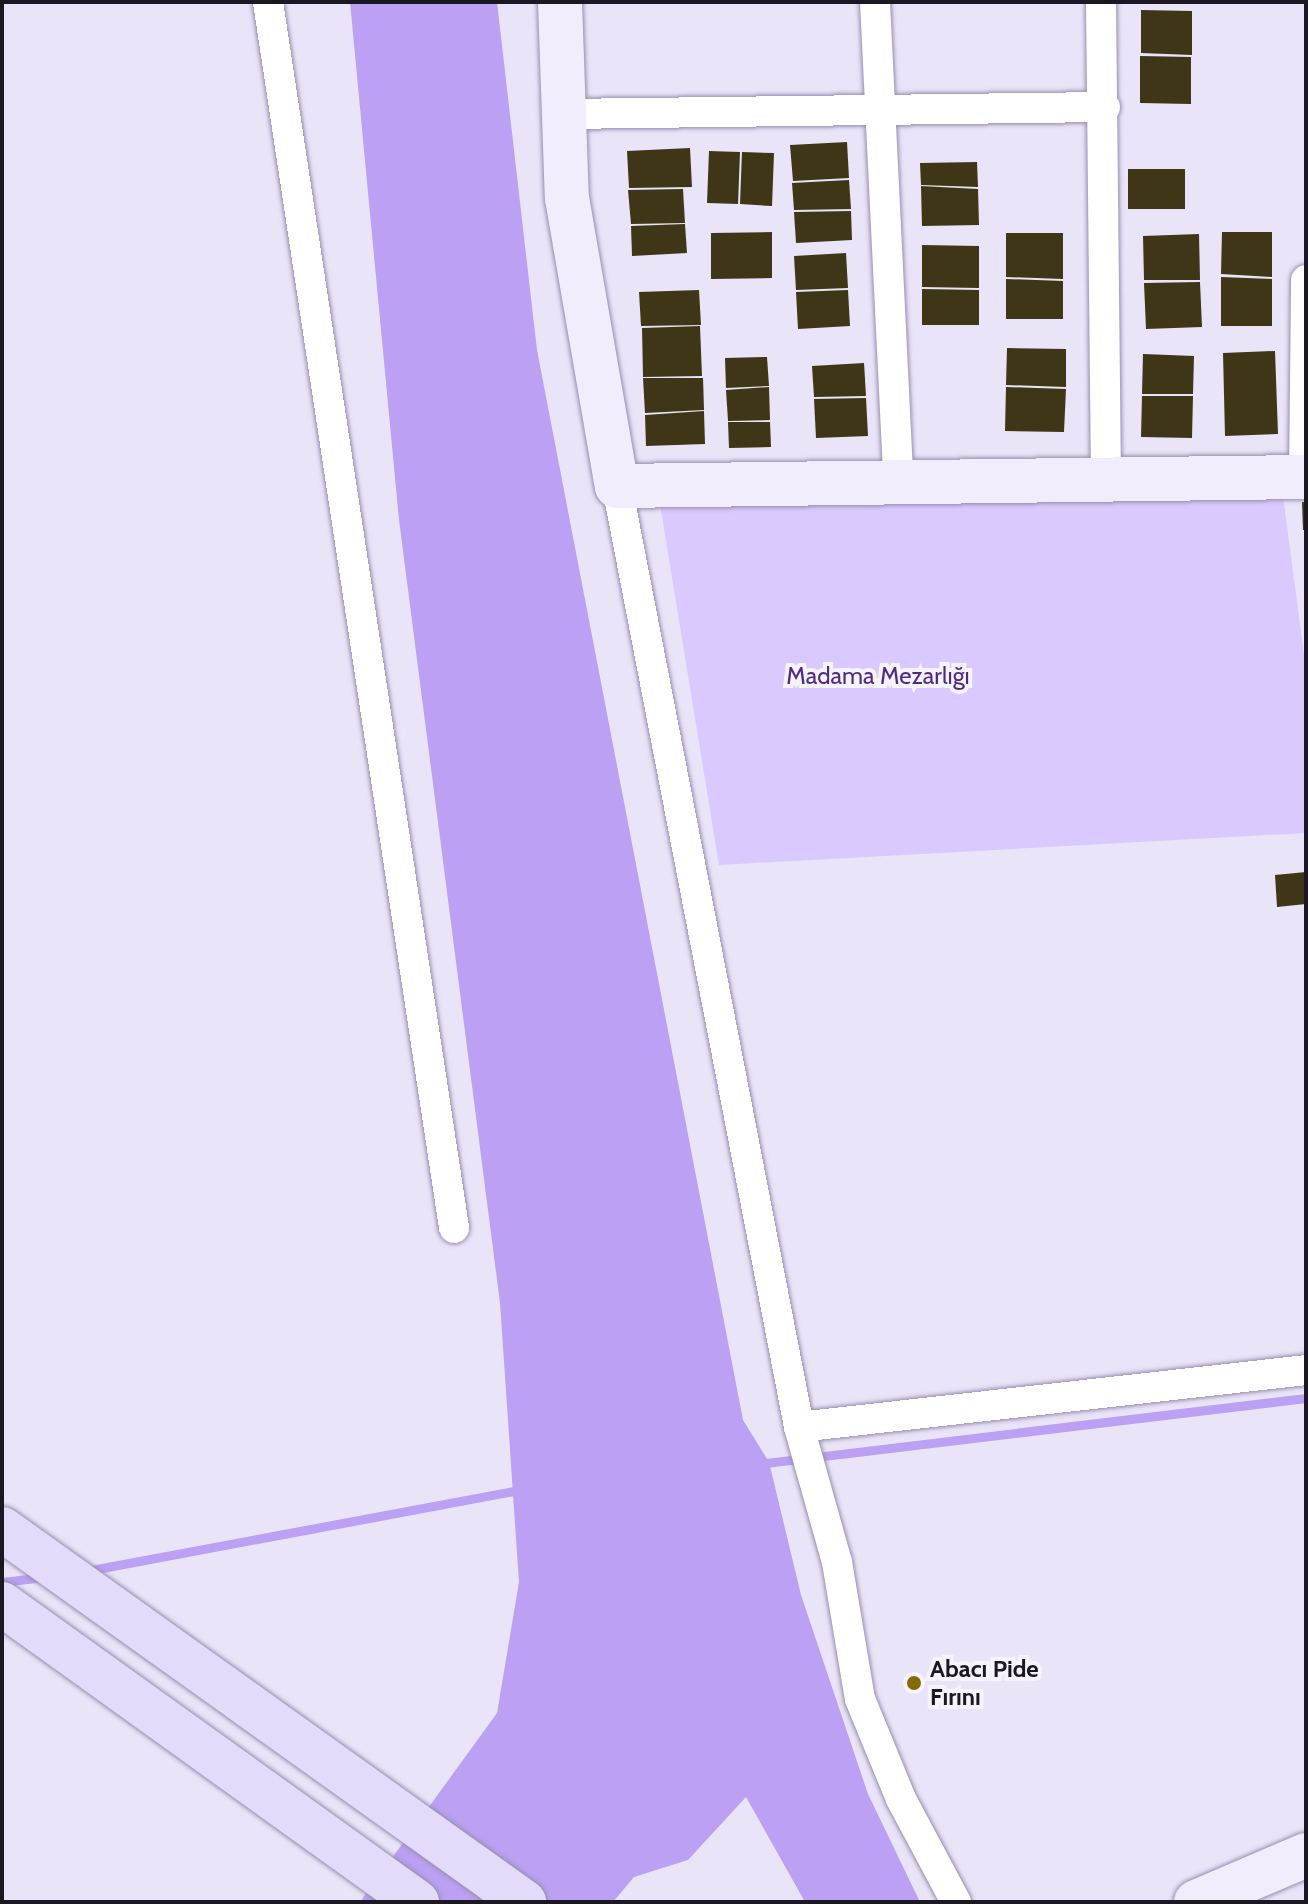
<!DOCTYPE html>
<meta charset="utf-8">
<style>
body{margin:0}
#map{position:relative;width:1308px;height:1904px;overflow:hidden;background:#eae4f9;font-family:Cabin,sans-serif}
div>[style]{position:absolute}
.green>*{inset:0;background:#d9c9ff}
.water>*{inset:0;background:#bba0f3}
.stream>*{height:9px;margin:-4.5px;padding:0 4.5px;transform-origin:4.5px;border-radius:4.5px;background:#bba0f3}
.building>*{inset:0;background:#3f3617}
.roads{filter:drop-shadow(0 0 2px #978eae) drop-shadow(0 0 2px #978eae)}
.minor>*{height:30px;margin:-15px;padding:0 15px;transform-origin:15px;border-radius:15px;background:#fff}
.secondary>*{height:44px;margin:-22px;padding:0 22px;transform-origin:22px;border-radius:22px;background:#f2edfd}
.primary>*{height:44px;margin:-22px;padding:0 22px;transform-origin:22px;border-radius:22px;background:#e4dafa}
.dots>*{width:22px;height:22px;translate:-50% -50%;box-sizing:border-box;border:4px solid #f6f4fb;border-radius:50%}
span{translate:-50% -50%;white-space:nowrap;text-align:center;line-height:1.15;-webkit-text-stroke:8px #f6f4fb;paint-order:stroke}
.park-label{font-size:24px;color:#512a89}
.poi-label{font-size:24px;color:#1b1723;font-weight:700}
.left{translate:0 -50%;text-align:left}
.frame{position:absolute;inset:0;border:4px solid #1b1723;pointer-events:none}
</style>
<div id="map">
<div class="green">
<div style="clip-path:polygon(1283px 496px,1306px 670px,1306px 833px,719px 865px,659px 498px)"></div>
</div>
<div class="water">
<div style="clip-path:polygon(350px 2px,497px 2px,537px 350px,743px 1420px,769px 1462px,801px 1595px,868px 1794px,920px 1902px,805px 1902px,746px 1797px,688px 1860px,634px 1877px,613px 1902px,360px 1902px,497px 1713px,519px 1582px,500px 1303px,399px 520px)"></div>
</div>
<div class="stream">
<div style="left:757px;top:1464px;width:553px;rotate:-6.86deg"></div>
<div style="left:86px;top:1571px;width:446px;rotate:-10.6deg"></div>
<div style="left:2px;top:1582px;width:42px;rotate:-6.8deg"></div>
</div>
<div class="building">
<div style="clip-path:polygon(1141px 10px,1192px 11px,1192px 55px,1141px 53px)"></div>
<div style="clip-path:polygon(1140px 56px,1191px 57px,1191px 104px,1140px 103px)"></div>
<div style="clip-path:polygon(847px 142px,849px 178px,793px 181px,790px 145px)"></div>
<div style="clip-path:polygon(690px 148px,692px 187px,629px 188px,627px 151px)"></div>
<div style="clip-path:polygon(709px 151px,740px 152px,738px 204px,707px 203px)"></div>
<div style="clip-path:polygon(742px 152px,774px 153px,772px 206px,740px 204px)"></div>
<div style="clip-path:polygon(977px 162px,978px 187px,921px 185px,920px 163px)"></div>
<div style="clip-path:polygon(1128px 169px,1185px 169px,1185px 209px,1128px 209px)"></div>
<div style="clip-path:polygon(849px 180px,851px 209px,794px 210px,792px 183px)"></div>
<div style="clip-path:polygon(921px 186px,978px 189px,979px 225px,922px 226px)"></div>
<div style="clip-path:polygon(683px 189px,685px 223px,631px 224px,628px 190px)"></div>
<div style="clip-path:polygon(851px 211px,852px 240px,796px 243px,794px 212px)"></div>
<div style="clip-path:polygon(685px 224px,687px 253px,632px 256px,631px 226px)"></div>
<div style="clip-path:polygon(772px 232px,772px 278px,711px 279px,711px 233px)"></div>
<div style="clip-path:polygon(1222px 232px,1272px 232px,1272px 277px,1221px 274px)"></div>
<div style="clip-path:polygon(1006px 233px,1063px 233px,1063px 279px,1006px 277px)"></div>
<div style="clip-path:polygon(1199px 234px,1200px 280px,1144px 280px,1143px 236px)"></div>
<div style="clip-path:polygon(922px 245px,979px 246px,979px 288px,922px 287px)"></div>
<div style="clip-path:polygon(846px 253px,848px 288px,796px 290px,794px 256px)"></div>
<div style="clip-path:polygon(1221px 277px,1272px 279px,1272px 326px,1221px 326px)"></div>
<div style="clip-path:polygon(1006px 279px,1063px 281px,1063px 319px,1006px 319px)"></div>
<div style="clip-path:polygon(1200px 282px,1202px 327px,1146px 329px,1144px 283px)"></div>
<div style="clip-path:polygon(922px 289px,979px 290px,979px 325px,922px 325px)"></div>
<div style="clip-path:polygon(699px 290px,701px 325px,641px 326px,639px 292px)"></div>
<div style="clip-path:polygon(848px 290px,850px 326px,798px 329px,796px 292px)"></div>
<div style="clip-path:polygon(700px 326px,702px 376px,643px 377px,642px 328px)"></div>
<div style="clip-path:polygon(1007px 348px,1066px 349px,1066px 387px,1006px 385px)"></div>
<div style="clip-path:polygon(1275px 351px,1278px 434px,1225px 436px,1223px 353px)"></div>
<div style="clip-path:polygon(1143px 354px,1194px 356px,1193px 394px,1142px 394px)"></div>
<div style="clip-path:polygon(767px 357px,769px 386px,726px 388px,725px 358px)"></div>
<div style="clip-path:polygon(864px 363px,866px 396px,814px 397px,812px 366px)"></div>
<div style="clip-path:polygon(643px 378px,703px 378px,704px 410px,645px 413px)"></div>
<div style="clip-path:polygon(769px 387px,770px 420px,728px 421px,726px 390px)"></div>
<div style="clip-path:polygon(1006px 387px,1066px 389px,1064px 432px,1005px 431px)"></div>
<div style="clip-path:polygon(1142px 396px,1193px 396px,1192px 438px,1141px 437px)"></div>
<div style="clip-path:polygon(866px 398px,868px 436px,816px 438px,814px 399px)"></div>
<div style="clip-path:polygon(704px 411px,705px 444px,646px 446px,645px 415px)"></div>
<div style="clip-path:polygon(728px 422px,770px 422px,771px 447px,729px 448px)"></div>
<div style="clip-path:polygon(1302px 502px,1306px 502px,1306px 530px,1303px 530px)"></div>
<div style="clip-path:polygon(1306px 872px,1306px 904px,1277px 907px,1275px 875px)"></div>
</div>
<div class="roads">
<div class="minor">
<div style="left:268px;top:2px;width:1240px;rotate:81.37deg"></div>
<div style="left:875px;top:2px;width:478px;rotate:87.2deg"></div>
<div style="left:1101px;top:2px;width:474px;rotate:89.4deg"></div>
<div style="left:563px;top:114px;width:542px;rotate:-0.74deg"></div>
<div style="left:1304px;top:477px;width:197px;rotate:-89.4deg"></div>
<div style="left:617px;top:486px;width:958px;rotate:79.05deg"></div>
<div style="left:799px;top:1427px;width:140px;rotate:74.3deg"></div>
<div style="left:837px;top:1562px;width:139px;rotate:80.5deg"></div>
<div style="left:860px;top:1699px;width:108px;rotate:67.7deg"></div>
<div style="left:901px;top:1799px;width:117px;rotate:61.9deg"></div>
<div style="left:799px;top:1427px;width:510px;rotate:-6.41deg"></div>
</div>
<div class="secondary">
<div style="left:560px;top:2px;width:196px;rotate:88deg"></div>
<div style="left:567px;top:198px;width:292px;rotate:80.2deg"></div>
<div style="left:617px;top:486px;width:689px;rotate:-0.75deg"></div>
<div style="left:1196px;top:1902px;width:120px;rotate:-23.1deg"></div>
</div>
<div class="primary">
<div style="left:2px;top:1529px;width:642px;rotate:35.55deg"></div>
<div style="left:2px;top:1604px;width:511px;rotate:35.68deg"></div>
</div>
</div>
<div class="dots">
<div style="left:914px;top:1683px;background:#846b07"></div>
</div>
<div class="park-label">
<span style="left:878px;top:676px">Madama Mezarlığı</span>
</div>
<div class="poi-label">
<span class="left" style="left:930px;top:1683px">Abacı Pide<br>Fırını</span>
</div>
<div class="frame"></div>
</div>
